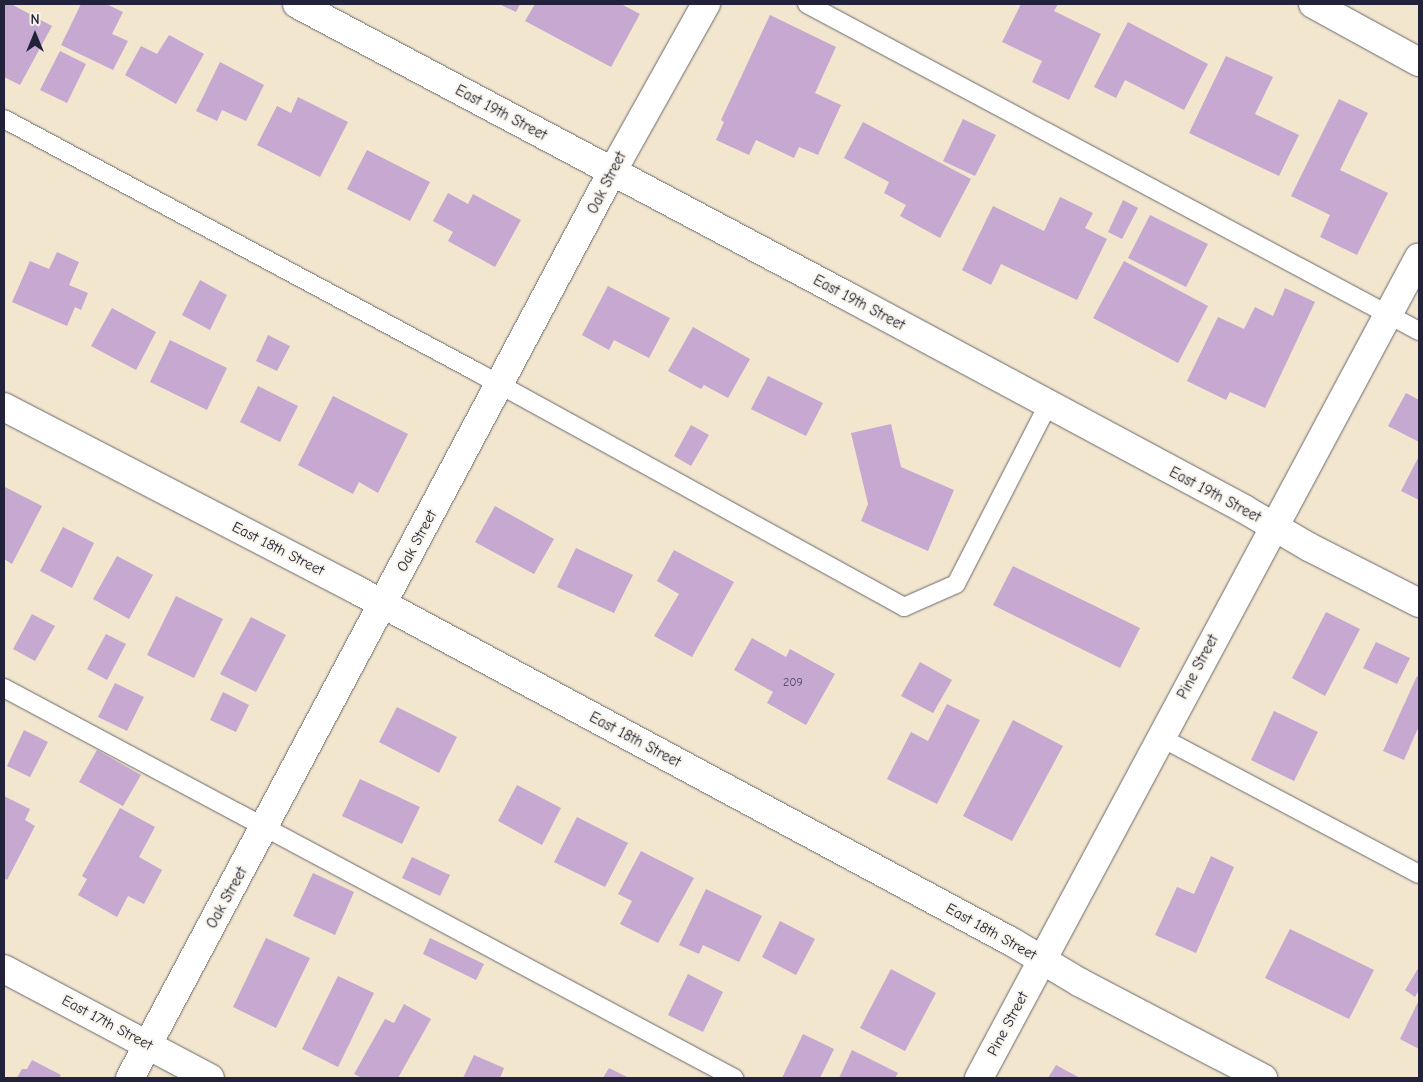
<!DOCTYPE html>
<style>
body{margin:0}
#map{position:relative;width:1423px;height:1082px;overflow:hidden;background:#f2e6ce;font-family:"Comic Neue",sans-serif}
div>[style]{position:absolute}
.building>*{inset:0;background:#c6a8d0}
.roads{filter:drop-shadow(0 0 1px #6b676e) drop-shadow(0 0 1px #6b676e)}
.service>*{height:18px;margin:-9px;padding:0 9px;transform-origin:9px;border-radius:9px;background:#fff}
.minor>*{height:28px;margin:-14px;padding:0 14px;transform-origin:14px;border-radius:14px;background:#fff}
span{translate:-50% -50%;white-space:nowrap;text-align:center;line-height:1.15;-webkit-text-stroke:4px #f7f3e8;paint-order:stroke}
.number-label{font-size:12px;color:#4b4460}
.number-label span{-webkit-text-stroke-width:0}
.street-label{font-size:15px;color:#22223b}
.frame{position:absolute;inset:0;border:5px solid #22223b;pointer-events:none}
.north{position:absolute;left:10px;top:10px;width:50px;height:50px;-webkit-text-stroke:4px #f7f3e8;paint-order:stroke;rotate:0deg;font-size:14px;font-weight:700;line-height:20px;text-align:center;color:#22223b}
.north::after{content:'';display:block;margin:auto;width:18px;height:22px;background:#22223b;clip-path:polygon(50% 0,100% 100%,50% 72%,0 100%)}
</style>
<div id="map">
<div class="building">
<div style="clip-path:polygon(4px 4px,11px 4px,52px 26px,20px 85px,4px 77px)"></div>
<div style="clip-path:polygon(81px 4px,106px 4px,123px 12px,112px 34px,128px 41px,113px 70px,61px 45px)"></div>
<div style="clip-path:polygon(499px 4px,520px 4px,516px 12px)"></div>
<div style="clip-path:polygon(535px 4px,621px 4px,640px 14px,611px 67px,525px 21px)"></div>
<div style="clip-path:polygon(1021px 4px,1058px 4px,1054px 11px,1101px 34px,1069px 100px,1032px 82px,1042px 61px,1002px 42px)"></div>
<div style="clip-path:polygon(770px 15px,836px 47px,815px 93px,841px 105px,818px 155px,799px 147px,794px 158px,756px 140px,749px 155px,716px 140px,724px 122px,721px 120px)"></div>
<div style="clip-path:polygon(1128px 22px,1208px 64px,1184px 110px,1125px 80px,1116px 98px,1094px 87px)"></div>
<div style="clip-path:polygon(169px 35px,204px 54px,176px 104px,125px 75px,141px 46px,157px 54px)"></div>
<div style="clip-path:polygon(60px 51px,86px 64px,67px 103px,40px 90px)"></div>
<div style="clip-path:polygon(1226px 56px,1273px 77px,1255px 114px,1299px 135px,1279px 176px,1189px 133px)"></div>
<div style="clip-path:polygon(220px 62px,264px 85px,246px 121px,222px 110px,217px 121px,196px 111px)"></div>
<div style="clip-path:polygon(298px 97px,348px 122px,320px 177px,257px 145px,277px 106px,291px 113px)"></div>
<div style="clip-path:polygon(1339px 99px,1368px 113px,1340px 170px,1388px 193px,1357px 255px,1320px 237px,1330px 215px,1291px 196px)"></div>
<div style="clip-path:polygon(963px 119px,996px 135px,975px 176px,943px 161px)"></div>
<div style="clip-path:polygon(863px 122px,971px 179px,940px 238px,900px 216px,906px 205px,884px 193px,889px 182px,844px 158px)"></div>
<div style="clip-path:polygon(367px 150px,430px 182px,410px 221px,347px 189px)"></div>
<div style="clip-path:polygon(448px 193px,468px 204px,473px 194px,521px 220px,495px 267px,448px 241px,453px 232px,433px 221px)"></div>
<div style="clip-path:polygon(1060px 197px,1093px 213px,1085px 228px,1107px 239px,1077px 300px,1001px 264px,991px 285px,962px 270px,993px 206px,1044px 231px)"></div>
<div style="clip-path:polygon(1123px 200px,1138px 208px,1122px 239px,1108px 232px)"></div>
<div style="clip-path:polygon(1150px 215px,1208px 244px,1186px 287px,1128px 258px)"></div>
<div style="clip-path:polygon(57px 252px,79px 262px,69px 285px,88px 293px,81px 310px,75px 307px,67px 326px,12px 302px,30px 261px,49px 269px)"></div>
<div style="clip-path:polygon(1124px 261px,1208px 306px,1178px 363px,1093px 318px)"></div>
<div style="clip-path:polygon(200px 280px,227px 295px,210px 330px,182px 315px)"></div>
<div style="clip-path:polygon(608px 286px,670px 318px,649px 358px,614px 340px,609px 350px,582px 335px)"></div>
<div style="clip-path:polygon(1285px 288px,1315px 302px,1265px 408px,1230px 392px,1226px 400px,1187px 381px,1218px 317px,1244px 329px,1255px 307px,1273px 316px)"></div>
<div style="clip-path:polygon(112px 308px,156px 332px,136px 370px,91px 346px)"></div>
<div style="clip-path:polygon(693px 327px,750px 359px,728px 398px,704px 385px,701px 389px,668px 371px)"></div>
<div style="clip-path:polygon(268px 335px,290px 346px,277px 371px,256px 361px)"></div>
<div style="clip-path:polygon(170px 340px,227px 368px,207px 410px,150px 382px)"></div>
<div style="clip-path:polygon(768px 376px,823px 403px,806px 436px,751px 409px)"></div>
<div style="clip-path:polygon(258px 386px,298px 406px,280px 442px,240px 422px)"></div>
<div style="clip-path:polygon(1406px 393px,1419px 400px,1419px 442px,1388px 426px)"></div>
<div style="clip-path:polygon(333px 396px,408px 434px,378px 493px,359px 482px,353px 494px,298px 465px)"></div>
<div style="clip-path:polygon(891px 424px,901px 467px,954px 490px,928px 551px,861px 521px,868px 504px,851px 433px)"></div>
<div style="clip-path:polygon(691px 425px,709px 435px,691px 466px,674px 456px)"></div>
<div style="clip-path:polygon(1419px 456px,1419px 500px,1401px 491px)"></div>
<div style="clip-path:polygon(5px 487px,42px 506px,12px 564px,4px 559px)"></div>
<div style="clip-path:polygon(495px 506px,554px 539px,534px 574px,475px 542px)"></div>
<div style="clip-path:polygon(63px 527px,94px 543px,72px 588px,40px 571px)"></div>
<div style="clip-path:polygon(576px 548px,633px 575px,614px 613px,557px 587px)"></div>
<div style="clip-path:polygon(674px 550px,734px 582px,692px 657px,654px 636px,679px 594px,657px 581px)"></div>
<div style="clip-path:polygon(117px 556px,153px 575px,129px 619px,93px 599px)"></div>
<div style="clip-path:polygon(1013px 566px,1140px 628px,1120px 668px,993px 605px)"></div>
<div style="clip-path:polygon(176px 596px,223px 619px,194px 678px,147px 655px)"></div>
<div style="clip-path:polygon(1326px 612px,1360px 629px,1325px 696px,1292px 678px)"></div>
<div style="clip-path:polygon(32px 614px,55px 626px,35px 661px,13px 649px)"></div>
<div style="clip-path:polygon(251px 617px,286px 635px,256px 692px,220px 674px)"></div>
<div style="clip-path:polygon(106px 634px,126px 644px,107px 680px,87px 669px)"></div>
<div style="clip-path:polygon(752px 638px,786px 657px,790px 649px,835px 674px,806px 725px,767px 703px,773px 692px,734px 670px)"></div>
<div style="clip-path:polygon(1376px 642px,1410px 658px,1397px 684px,1363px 668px)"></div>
<div style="clip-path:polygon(920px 662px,952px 680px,933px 713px,901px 696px)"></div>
<div style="clip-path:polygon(1417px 676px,1419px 677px,1419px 726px,1404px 760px,1383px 751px)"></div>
<div style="clip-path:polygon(115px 683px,144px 697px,127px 731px,98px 717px)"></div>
<div style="clip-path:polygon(223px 692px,249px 705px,236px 732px,210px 720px)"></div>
<div style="clip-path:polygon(947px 704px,980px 720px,937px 804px,887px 779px,911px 732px,928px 741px)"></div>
<div style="clip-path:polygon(397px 707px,457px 737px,439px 773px,379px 742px)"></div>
<div style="clip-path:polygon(1274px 711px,1318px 732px,1294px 781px,1251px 760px)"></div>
<div style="clip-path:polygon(1013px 720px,1063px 746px,1012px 841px,963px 816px)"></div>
<div style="clip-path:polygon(24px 730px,48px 742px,30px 777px,7px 766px)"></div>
<div style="clip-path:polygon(97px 750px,141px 775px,123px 806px,79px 782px)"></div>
<div style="clip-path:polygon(360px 779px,420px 807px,402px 844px,342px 816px)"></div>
<div style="clip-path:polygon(517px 785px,561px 808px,542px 845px,498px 821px)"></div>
<div style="clip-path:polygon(4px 796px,30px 809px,25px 820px,35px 826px,7px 880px,4px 878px)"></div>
<div style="clip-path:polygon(120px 808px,155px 827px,139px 857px,162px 870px,144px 904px,128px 896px,117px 917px,78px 895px,87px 879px,82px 876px)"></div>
<div style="clip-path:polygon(577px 817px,628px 843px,605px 887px,554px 862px)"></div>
<div style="clip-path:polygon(641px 851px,694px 878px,658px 943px,620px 924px,632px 901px,618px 894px)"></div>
<div style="clip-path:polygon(1211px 856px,1234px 867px,1196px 953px,1155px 935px,1177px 887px,1194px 894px)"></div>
<div style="clip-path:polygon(412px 857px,450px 875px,440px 896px,402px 878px)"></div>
<div style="clip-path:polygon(313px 873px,354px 892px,335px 935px,293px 916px)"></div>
<div style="clip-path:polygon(706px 889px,762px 916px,739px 962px,703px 945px,699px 954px,679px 945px)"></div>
<div style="clip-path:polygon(780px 921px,815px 939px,796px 975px,762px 957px)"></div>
<div style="clip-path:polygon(1290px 929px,1374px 970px,1349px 1019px,1265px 978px)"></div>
<div style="clip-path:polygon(266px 938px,310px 958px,276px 1028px,233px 1007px)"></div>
<div style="clip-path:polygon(430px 938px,484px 964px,476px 980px,423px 954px)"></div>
<div style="clip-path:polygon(1419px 967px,1419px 990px,1415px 997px,1405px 990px)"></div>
<div style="clip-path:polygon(891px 969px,936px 993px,905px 1051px,860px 1028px)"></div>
<div style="clip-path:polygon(688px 974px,723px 992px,703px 1032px,668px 1015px)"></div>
<div style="clip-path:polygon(338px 976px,374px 993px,338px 1067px,302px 1049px)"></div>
<div style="clip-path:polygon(1419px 1000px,1419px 1049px,1400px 1039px)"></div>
<div style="clip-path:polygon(404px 1004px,431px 1019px,398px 1078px,362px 1078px,354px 1074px,385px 1019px,394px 1023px)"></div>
<div style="clip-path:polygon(803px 1034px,834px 1049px,820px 1078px,782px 1078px)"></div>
<div style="clip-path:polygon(852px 1050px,898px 1073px,895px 1078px,839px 1078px)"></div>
<div style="clip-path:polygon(474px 1055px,504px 1068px,500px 1078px,463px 1078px)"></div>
<div style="clip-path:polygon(32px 1060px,61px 1075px,59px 1078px,17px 1078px,22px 1069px,27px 1069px)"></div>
<div style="clip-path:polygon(1056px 1065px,1080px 1078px,1048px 1078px)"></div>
<div style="clip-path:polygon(609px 1068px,629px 1078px,603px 1078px)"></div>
</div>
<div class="roads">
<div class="service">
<div style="left:807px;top:4px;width:694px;rotate:28.12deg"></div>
<div style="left:4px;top:119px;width:534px;rotate:28.15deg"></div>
<div style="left:475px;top:371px;width:490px;rotate:28.8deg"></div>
<div style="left:904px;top:607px;width:57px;rotate:-23.9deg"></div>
<div style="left:956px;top:584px;width:201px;rotate:-62.8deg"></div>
<div style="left:4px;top:688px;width:828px;rotate:28.11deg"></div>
<div style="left:1160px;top:737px;width:293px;rotate:27.9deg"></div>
</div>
<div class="minor">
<div style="left:297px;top:4px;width:625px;rotate:27.96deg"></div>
<div style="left:849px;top:297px;width:448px;rotate:28.2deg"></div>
<div style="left:1244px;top:509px;width:75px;rotate:30.3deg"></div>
<div style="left:1309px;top:547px;width:123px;rotate:27deg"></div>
<div style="left:1313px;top:4px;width:121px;rotate:28.7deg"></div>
<div style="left:4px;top:407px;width:395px;rotate:27.4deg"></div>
<div style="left:355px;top:589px;width:746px;rotate:28.25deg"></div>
<div style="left:1012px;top:942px;width:78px;rotate:30.8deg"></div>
<div style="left:1079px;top:982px;width:208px;rotate:27.6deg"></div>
<div style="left:4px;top:969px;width:233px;rotate:27.9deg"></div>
<div style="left:130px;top:1078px;width:1026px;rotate:-61.99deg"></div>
<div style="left:612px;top:172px;width:193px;rotate:-60.8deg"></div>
<div style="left:979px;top:1078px;width:931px;rotate:-61.81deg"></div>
</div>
</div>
<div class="number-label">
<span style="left:793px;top:683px">209</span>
</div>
<div class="street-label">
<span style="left:501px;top:113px;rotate:28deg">East 19th Street</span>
<span style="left:607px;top:183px;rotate:-63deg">Oak Street</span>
<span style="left:859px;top:303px;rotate:28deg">East 19th Street</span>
<span style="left:1215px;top:495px;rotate:28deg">East 19th Street</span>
<span style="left:417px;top:541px;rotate:-62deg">Oak Street</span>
<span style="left:278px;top:549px;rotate:27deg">East 18th Street</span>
<span style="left:1198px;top:667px;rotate:-62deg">Pine Street</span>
<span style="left:635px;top:740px;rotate:28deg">East 18th Street</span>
<span style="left:227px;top:898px;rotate:-61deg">Oak Street</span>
<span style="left:991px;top:932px;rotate:29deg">East 18th Street</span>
<span style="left:107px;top:1023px;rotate:28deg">East 17th Street</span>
<span style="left:1008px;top:1024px;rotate:-62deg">Pine Street</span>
</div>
<div class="frame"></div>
<div class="north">N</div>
</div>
